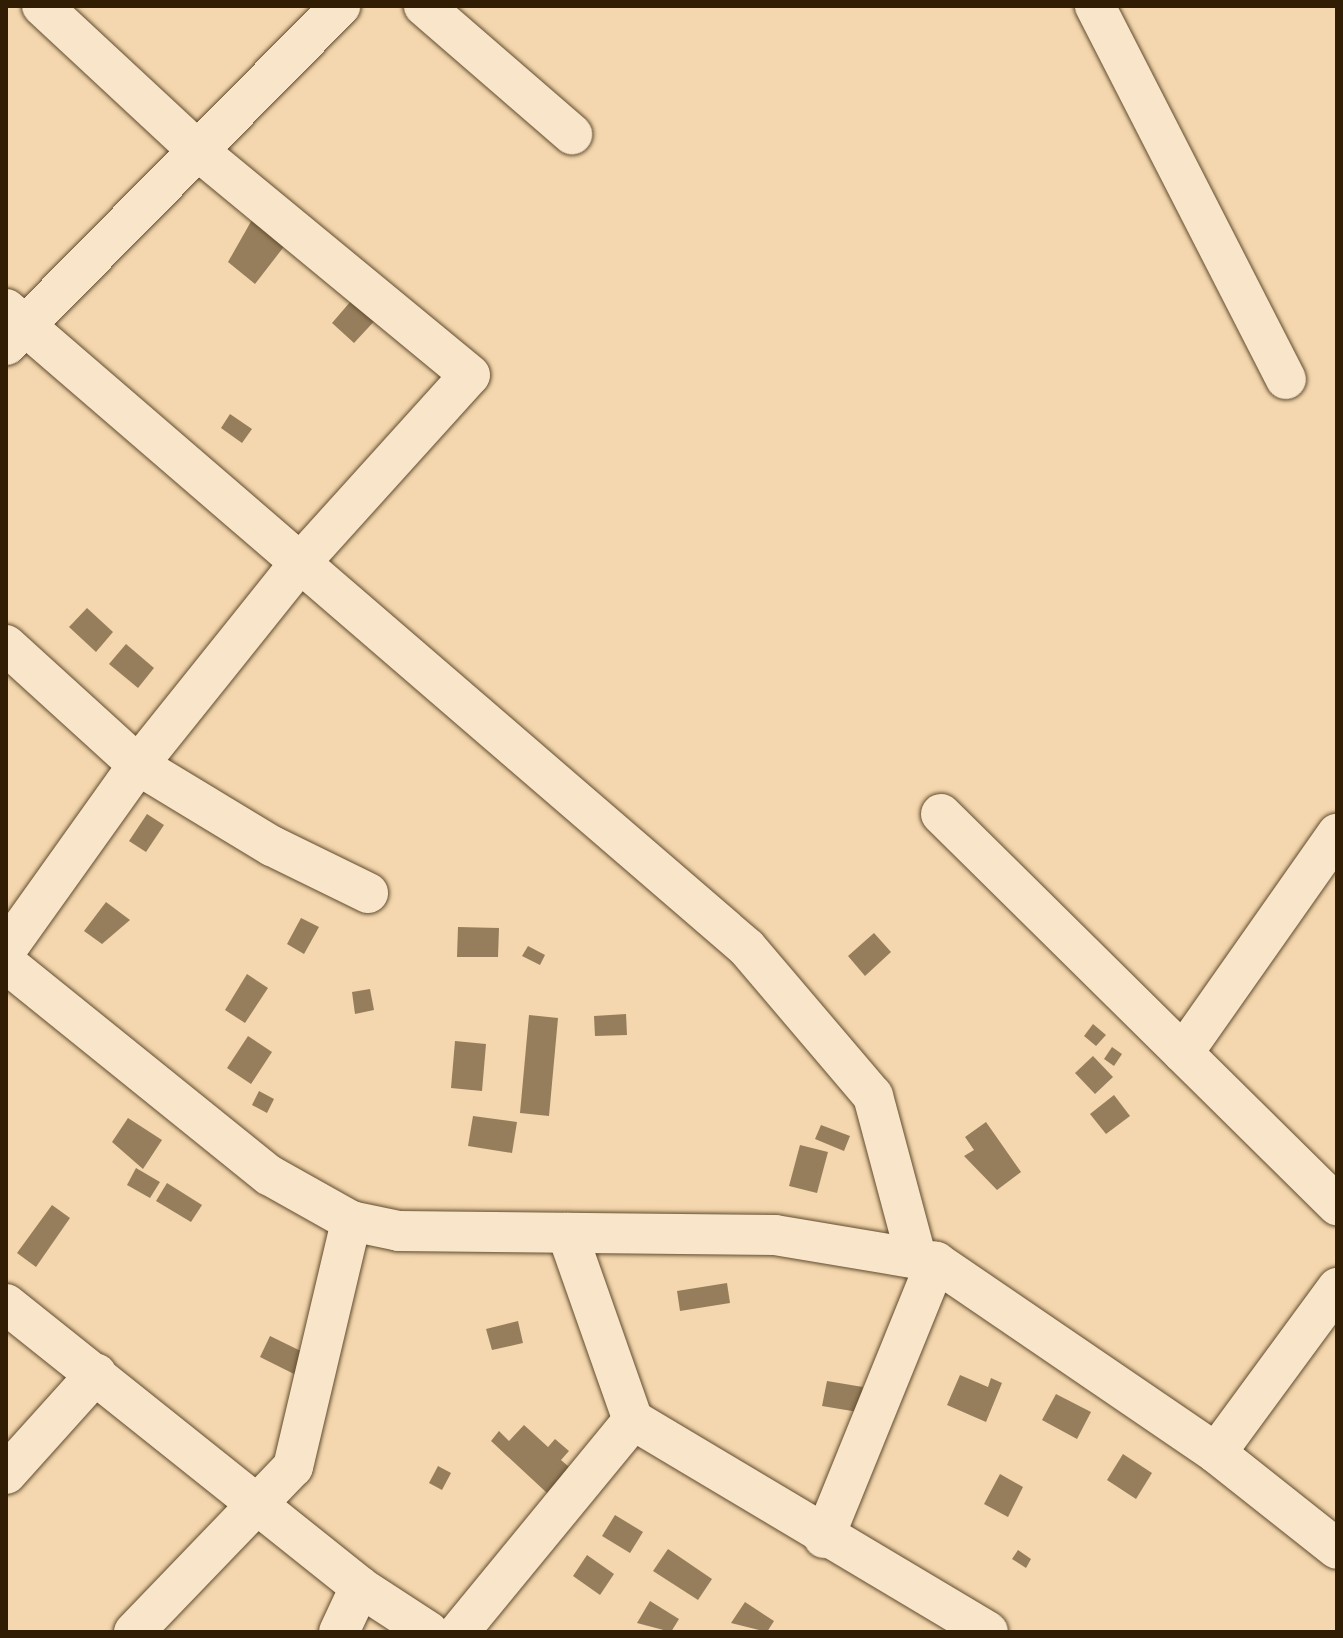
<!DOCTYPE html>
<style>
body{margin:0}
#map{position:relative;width:1343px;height:1638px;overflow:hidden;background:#f4d7ae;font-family:"Sorts Mill Goudy",serif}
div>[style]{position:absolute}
.building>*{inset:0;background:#967e5c}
.roads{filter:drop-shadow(0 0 2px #614c2e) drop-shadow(0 0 2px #614c2e)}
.minor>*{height:40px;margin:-20px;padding:0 20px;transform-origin:20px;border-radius:20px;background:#f8e5ca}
span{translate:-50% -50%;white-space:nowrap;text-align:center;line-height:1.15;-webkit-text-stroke:6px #f8e5ca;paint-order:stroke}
.frame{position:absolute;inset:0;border:8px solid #301d03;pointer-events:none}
</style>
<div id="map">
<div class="building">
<div style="clip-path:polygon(253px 218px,286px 244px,255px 284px,228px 262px)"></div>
<div style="clip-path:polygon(357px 294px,380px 315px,354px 343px,332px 323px)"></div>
<div style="clip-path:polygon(230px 414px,252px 429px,242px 443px,221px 428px)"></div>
<div style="clip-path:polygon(87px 608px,113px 632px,96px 652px,69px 627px)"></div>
<div style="clip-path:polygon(126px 644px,154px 668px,138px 688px,109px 664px)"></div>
<div style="clip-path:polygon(147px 814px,164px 825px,146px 852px,129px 841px)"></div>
<div style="clip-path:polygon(106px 902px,130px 920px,102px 944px,84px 931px)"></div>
<div style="clip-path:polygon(301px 918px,319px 927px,304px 954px,287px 944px)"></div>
<div style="clip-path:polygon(458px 927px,499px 928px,498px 957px,457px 957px)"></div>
<div style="clip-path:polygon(874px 933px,891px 952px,865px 976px,848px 956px)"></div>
<div style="clip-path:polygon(528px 946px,545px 955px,540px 965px,522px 956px)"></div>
<div style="clip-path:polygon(247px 974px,268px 988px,245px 1023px,225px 1010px)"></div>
<div style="clip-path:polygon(370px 989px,374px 1010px,355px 1014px,352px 992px)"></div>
<div style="clip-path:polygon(626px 1014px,627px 1035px,595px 1036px,594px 1016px)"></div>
<div style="clip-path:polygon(529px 1015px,558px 1018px,549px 1116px,520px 1113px)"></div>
<div style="clip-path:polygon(1093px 1024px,1106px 1035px,1096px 1046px,1084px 1036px)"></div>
<div style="clip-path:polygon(248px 1036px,272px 1052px,251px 1084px,227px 1068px)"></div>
<div style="clip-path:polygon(455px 1041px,486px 1044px,482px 1091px,451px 1088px)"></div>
<div style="clip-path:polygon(1112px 1047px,1122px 1054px,1114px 1066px,1104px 1059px)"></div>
<div style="clip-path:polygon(1093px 1056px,1113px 1077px,1095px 1094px,1075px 1073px)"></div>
<div style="clip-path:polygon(259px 1091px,274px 1099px,267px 1113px,252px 1105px)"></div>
<div style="clip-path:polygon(1114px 1095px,1130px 1116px,1106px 1134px,1090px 1114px)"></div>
<div style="clip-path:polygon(473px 1116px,517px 1122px,512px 1153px,468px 1146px)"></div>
<div style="clip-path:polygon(128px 1118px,162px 1140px,143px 1169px,112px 1142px)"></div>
<div style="clip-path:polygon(986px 1122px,1021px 1172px,997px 1190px,964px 1156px,974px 1150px,965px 1137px)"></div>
<div style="clip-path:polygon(821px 1125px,850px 1136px,844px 1151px,815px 1139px)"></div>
<div style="clip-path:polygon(800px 1145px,828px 1152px,817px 1193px,789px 1186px)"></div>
<div style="clip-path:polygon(136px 1168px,160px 1182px,150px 1198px,127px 1185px)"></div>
<div style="clip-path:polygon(167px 1183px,202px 1205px,191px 1222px,156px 1201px)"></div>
<div style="clip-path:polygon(52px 1205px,70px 1218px,36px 1267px,17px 1253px)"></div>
<div style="clip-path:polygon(727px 1283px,730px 1303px,680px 1311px,677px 1291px)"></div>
<div style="clip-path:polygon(518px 1321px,523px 1343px,492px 1350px,486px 1329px)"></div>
<div style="clip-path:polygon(270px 1336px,309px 1355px,298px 1376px,260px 1357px)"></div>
<div style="clip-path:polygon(960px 1375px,988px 1387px,991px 1378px,1002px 1383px,986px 1422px,947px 1405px)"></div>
<div style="clip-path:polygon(827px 1381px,863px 1387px,858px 1412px,822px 1406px)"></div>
<div style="clip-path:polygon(1056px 1394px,1091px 1412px,1077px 1439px,1042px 1420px)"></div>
<div style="clip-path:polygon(524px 1425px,548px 1447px,555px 1439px,569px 1451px,561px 1460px,569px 1467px,547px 1493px,491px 1441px,499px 1431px,509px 1441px)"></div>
<div style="clip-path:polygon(1123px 1454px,1152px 1473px,1136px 1499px,1107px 1480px)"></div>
<div style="clip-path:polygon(438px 1466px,451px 1473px,442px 1490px,429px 1483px)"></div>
<div style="clip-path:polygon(1000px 1474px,1023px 1487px,1008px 1517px,984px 1504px)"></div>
<div style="clip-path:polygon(615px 1515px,643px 1532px,630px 1553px,602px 1536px)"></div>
<div style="clip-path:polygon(668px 1549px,712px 1579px,698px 1600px,653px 1571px)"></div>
<div style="clip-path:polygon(1018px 1550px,1031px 1559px,1026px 1568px,1012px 1559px)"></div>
<div style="clip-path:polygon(587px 1555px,614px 1574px,600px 1595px,573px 1576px)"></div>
<div style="clip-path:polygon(650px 1601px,679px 1619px,671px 1632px,637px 1623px)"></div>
<div style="clip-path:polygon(745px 1602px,774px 1621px,767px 1632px,731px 1623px)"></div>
</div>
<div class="roads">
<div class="minor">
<div style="left:424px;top:6px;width:196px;rotate:40.9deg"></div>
<div style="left:1095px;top:6px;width:419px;rotate:62.9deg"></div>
<div style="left:6px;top:309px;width:978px;rotate:40.77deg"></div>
<div style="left:747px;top:948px;width:194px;rotate:49.6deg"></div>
<div style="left:873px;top:1096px;width:163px;rotate:75deg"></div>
<div style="left:6px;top:345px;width:476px;rotate:-45.4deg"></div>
<div style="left:6px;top:645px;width:178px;rotate:42.3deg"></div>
<div style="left:138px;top:765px;width:157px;rotate:31.2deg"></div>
<div style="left:272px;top:846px;width:107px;rotate:26.1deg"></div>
<div style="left:941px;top:814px;width:557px;rotate:44.64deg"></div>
<div style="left:6px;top:950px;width:227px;rotate:-54.5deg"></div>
<div style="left:138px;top:765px;width:259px;rotate:-51.3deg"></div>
<div style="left:300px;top:563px;width:253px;rotate:-47.9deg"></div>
<div style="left:470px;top:375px;width:355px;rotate:-140.5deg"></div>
<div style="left:196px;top:149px;width:210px;rotate:-137.1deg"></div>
<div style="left:6px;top:963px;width:338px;rotate:38.9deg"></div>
<div style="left:269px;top:1175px;width:94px;rotate:29.3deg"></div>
<div style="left:351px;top:1221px;width:49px;rotate:11.8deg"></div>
<div style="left:399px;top:1231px;width:376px;rotate:0.6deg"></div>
<div style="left:775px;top:1235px;width:163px;rotate:9.5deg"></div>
<div style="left:936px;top:1262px;width:339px;rotate:34.3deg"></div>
<div style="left:1216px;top:1453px;width:154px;rotate:38.4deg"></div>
<div style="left:1183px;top:1053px;width:268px;rotate:-54.9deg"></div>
<div style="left:567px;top:1233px;width:198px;rotate:70.6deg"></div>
<div style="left:633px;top:1420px;width:413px;rotate:30.8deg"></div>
<div style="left:6px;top:1304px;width:453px;rotate:38.6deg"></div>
<div style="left:360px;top:1587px;width:82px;rotate:33.1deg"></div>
<div style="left:1216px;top:1453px;width:205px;rotate:-53.7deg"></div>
<div style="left:6px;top:1474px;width:135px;rotate:-48deg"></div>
<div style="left:824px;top:1538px;width:298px;rotate:-67.9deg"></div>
<div style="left:134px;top:1632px;width:229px;rotate:-46.1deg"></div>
<div style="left:293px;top:1467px;width:253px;rotate:-76.7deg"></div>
<div style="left:339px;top:1632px;width:50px;rotate:-65deg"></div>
<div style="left:459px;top:1632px;width:274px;rotate:-50.6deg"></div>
</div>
</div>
<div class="frame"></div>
</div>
